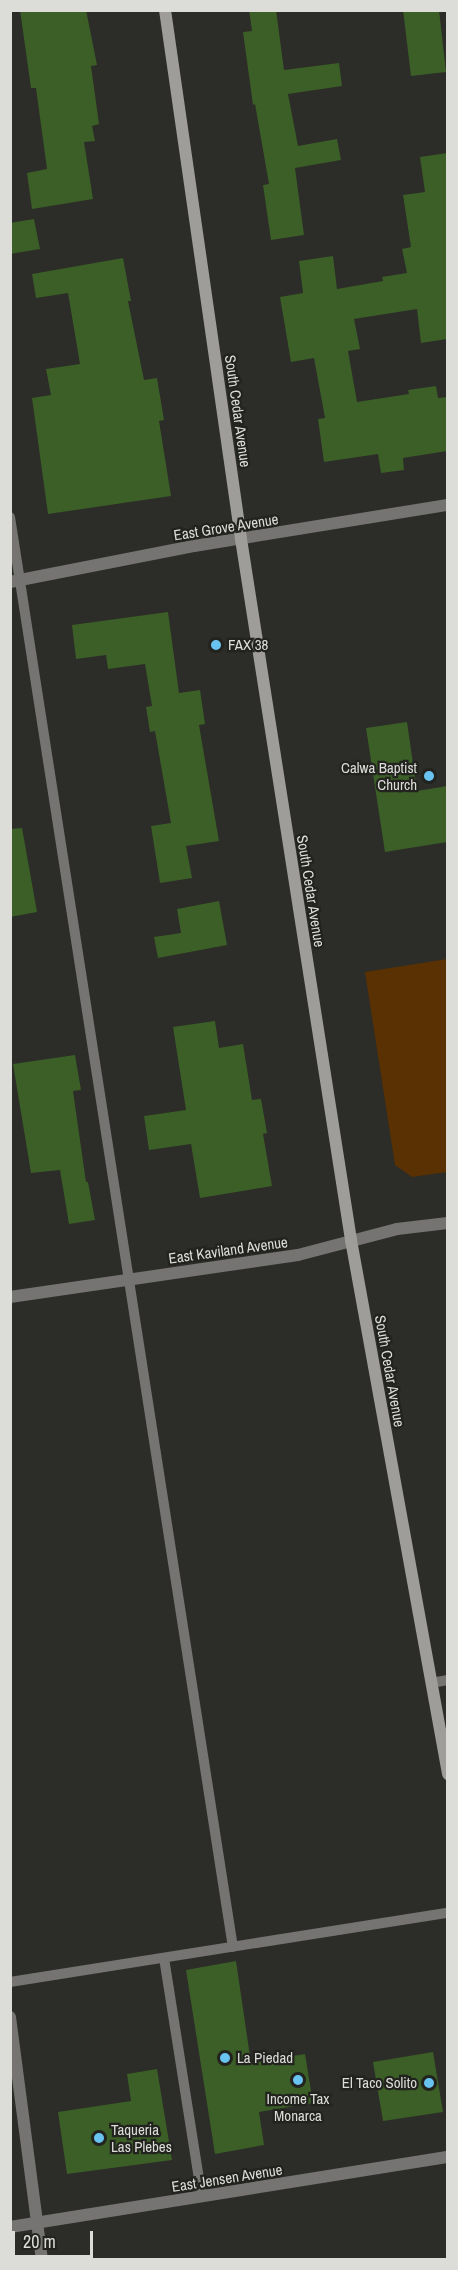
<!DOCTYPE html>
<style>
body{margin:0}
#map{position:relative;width:458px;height:2270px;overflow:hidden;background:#2c2c28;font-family:"Archivo Narrow",sans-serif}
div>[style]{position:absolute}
.green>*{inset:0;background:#593102}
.building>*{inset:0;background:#3b5f26}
.lane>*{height:10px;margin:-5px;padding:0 5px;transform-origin:5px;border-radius:5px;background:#757472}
.street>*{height:12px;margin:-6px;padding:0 6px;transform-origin:6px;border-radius:6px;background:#757472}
.secondary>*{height:12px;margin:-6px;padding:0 6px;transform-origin:6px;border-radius:6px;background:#9f9d99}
.dots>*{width:16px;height:16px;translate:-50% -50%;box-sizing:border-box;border:3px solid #22231e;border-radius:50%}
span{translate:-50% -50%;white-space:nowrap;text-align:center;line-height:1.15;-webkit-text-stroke:4.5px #22231e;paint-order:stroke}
.street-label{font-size:15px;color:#dcddd9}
.poi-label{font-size:15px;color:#dcddd9}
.left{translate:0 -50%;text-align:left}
.right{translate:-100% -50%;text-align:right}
.frame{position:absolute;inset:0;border:12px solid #dcddd9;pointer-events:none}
.scale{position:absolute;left:12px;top:2231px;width:81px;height:27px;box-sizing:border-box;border:3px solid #dcddd9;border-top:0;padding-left:8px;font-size:18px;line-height:21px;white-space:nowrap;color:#dcddd9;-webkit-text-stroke:4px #22231e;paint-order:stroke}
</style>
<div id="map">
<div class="green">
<div style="clip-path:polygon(447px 959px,447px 1172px,412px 1177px,395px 1165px,365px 972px)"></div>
</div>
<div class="building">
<div style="clip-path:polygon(20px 10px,86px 10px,97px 65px,91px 66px,99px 124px,92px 126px,95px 141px,84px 142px,93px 199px,32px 209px,27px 173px,47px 169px,36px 88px,31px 88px)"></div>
<div style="clip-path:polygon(249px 10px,276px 10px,284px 70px,339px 63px,342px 86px,288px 94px,298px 146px,337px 139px,341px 160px,295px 168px,304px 235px,271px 240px,263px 185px,269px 184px,255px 104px,253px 105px,243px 32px,252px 31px)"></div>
<div style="clip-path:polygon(403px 10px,439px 10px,446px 72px,411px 76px)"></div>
<div style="clip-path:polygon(447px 153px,447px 339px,421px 343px,417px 309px,354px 319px,360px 349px,348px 351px,357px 402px,409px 394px,408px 390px,436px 386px,438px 398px,447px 397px,447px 451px,403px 458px,404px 470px,381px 473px,378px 454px,324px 462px,318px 419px,325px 418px,314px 358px,291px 362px,280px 297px,303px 293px,299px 261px,333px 256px,337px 289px,383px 281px,382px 277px,407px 273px,402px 249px,411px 247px,403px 195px,425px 192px,420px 157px)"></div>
<div style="clip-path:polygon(34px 219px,40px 249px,10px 254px,10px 223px)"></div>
<div style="clip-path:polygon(123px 258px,131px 301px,128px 301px,144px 380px,157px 378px,164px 420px,159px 421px,171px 496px,48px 514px,32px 398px,51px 395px,46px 369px,80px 364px,68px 293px,36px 298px,32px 274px)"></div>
<div style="clip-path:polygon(168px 612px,179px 693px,200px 690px,205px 724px,199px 725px,219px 841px,186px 846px,192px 878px,160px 883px,151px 826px,171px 823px,155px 731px,150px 732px,146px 707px,152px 706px,145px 664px,108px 669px,106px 655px,76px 659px,72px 625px)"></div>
<div style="clip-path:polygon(407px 722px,417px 791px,447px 786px,447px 842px,385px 852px,366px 728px)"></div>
<div style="clip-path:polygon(22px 828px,37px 912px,10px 917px,10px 829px)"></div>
<div style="clip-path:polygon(219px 901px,227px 945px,158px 958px,154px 937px,181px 933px,177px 909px)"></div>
<div style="clip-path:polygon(215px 1021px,219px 1048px,243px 1044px,252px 1100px,261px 1099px,267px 1133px,263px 1134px,272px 1186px,200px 1198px,191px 1144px,149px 1150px,144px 1116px,186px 1110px,173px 1027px)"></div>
<div style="clip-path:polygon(75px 1055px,81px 1090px,73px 1091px,86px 1182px,88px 1182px,95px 1220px,69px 1224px,60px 1170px,31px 1173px,13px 1064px)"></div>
<div style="clip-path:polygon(236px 1961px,251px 2063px,305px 2054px,313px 2103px,259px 2112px,264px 2145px,215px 2154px,186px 1970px)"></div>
<div style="clip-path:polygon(433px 2052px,443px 2112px,383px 2121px,373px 2062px)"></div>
<div style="clip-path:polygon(157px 2069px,172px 2160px,67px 2174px,58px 2112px,131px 2101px,127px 2074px)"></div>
</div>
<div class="lane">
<div style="left:10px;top:517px;width:1447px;rotate:81.14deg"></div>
<div style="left:431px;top:1683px;width:17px;rotate:-10deg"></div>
<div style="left:164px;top:1958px;width:242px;rotate:81deg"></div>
<div style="left:10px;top:1982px;width:443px;rotate:-9deg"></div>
</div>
<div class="street">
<div style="left:10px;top:582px;width:187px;rotate:-11.1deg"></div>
<div style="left:194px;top:546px;width:257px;rotate:-9.2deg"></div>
<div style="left:10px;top:1297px;width:291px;rotate:-8.3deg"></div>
<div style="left:298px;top:1255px;width:102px;rotate:-14.7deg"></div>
<div style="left:397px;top:1229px;width:51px;rotate:-6.7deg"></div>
<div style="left:10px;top:2017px;width:245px;rotate:82.5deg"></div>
<div style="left:10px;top:2227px;width:444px;rotate:-9.1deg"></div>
</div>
<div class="secondary">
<div style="left:165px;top:10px;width:534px;rotate:81.82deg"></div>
<div style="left:241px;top:539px;width:710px;rotate:81.08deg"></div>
<div style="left:351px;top:1240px;width:543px;rotate:79.7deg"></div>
</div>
<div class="dots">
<div style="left:216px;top:645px;background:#69c3f1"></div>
<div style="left:429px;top:776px;background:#69c3f1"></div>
<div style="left:225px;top:2058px;background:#69c3f1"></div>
<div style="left:298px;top:2080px;background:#69c3f1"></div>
<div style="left:429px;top:2083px;background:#69c3f1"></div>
<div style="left:99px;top:2138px;background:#69c3f1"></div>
</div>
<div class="street-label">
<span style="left:238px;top:411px;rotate:82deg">South Cedar Avenue</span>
<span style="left:226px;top:527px;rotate:-9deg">East Grove Avenue</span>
<span style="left:311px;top:891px;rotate:81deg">South Cedar Avenue</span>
<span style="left:228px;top:1250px;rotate:-8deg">East Kaviland Avenue</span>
<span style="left:390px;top:1371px;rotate:80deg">South Cedar Avenue</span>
<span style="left:227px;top:2178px;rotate:-9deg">East Jensen Avenue</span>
</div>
<div class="poi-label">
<span class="left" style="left:228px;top:645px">FAX 38</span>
<span class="right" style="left:417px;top:776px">Calwa Baptist<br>Church</span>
<span class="left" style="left:237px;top:2058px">La Piedad</span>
<span class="right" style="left:417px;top:2083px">El Taco Solito</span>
<span style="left:298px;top:2107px">Income Tax<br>Monarca</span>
<span class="left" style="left:111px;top:2138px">Taqueria<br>Las Plebes</span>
</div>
<div class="frame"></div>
<div class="scale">20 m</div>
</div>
